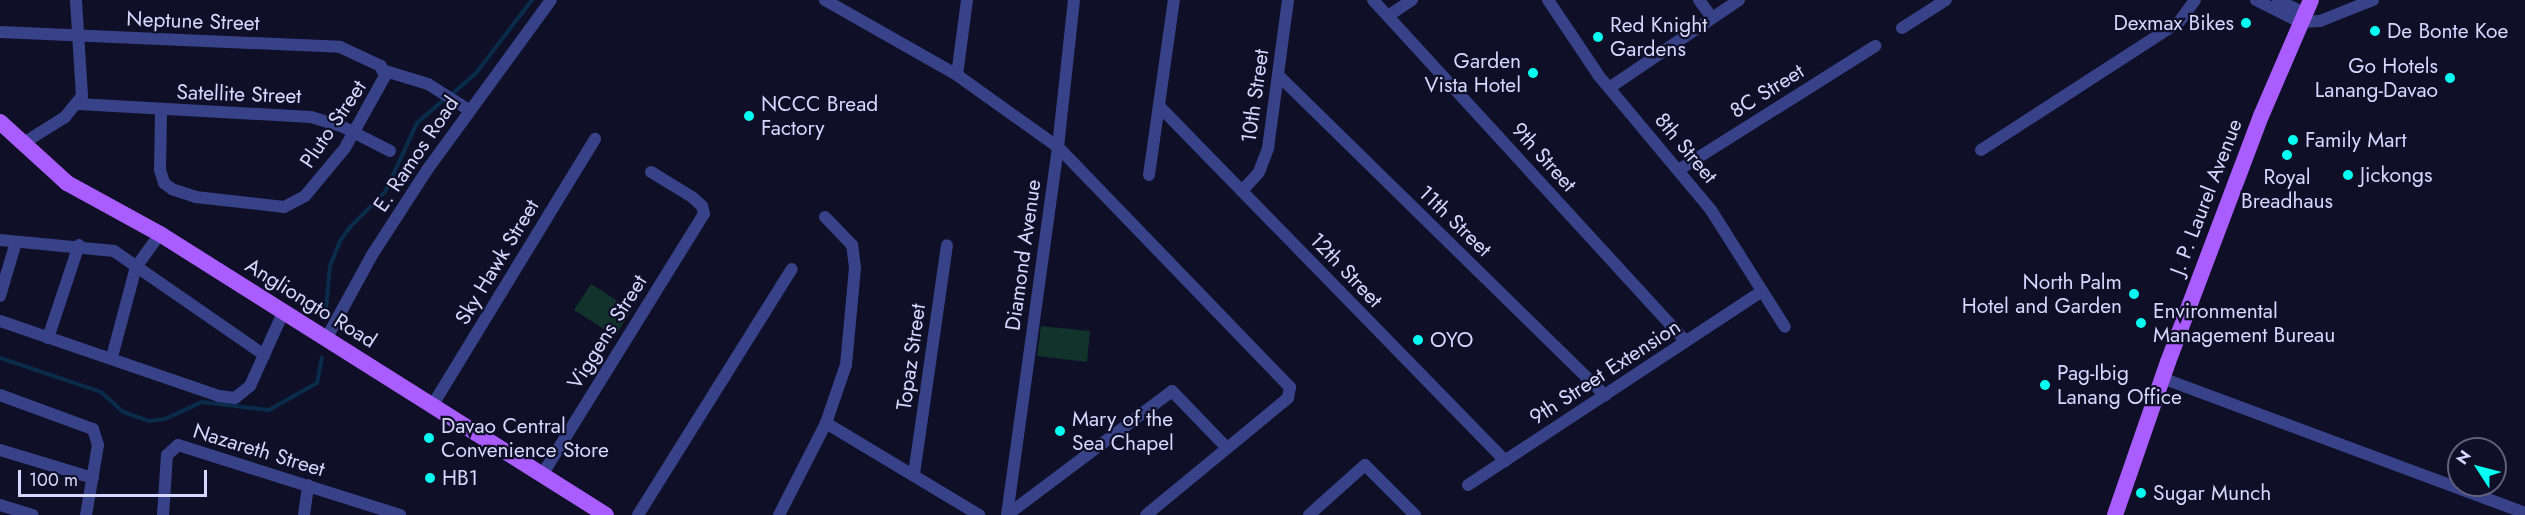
<!DOCTYPE html>
<style>
body{margin:0}
#map{position:relative;width:2525px;height:515px;overflow:hidden;background:#0f0f28;font-family:Jost,sans-serif}
div>[style]{position:absolute}
.green>*{inset:0;background:#12322c}
.stream>*{height:4px;margin:-2px;padding:0 2px;transform-origin:2px;border-radius:2px;background:#0a2c4b}
.minor>*{height:12px;margin:-6px;padding:0 6px;transform-origin:6px;border-radius:6px;background:#384288}
.tertiary>*{height:12px;margin:-6px;padding:0 6px;transform-origin:6px;border-radius:6px;background:#384288}
.primary>*{height:16px;margin:-8px;padding:0 8px;transform-origin:8px;border-radius:8px;background:#a95dff}
.dots>*{width:16px;height:16px;translate:-50% -50%;box-sizing:border-box;border:3px solid #0f0f28;border-radius:50%}
span{translate:-50% -50%;white-space:nowrap;text-align:center;line-height:1.15;-webkit-text-stroke:4.5px #0f0f28;paint-order:stroke}
.street-label{font-size:21px;color:#d6d7ff}
.poi-label{font-size:21px;color:#d6d7ff}
.right{translate:-100% -50%;text-align:right}
.left{translate:0 -50%;text-align:left}
.north{position:absolute;left:2447px;top:437px;width:60px;height:60px;box-sizing:border-box;background:#0f0f28;border:2px solid #5f5f7e;border-radius:50%;rotate:306deg;font-size:16px;font-weight:700;line-height:24px;text-align:center;color:#d6d7ff}
.north::after{content:'';display:block;margin:auto;width:21px;height:27px;background:#02fff1;clip-path:polygon(50% 0,100% 100%,50% 72%,0 100%)}
.scale{position:absolute;left:18px;top:470px;width:189px;height:27px;box-sizing:border-box;border:3px solid #d6d7ff;border-top:0;padding-left:8px;font-size:18px;line-height:21px;white-space:nowrap;color:#d6d7ff;-webkit-text-stroke:4px #0f0f28;paint-order:stroke}
</style>
<div id="map">
<div class="green">
<div style="clip-path:polygon(591px 284px,632px 310px,615px 336px,574px 310px)"></div>
<div style="clip-path:polygon(1041px 326px,1090px 331px,1087px 362px,1037px 356px)"></div>
</div>
<div class="stream">
<div style="left:451px;top:95px;width:33px;rotate:-41deg"></div>
<div style="left:476px;top:73px;width:92px;rotate:-52.5deg"></div>
<div style="left:325px;top:319px;width:53px;rotate:-84.6deg"></div>
<div style="left:330px;top:266px;width:27px;rotate:-68deg"></div>
<div style="left:340px;top:241px;width:17px;rotate:-54deg"></div>
<div style="left:350px;top:227px;width:49px;rotate:-45deg"></div>
<div style="left:385px;top:192px;width:76px;rotate:-65.1deg"></div>
<div style="left:417px;top:123px;width:37px;rotate:-41deg"></div>
<div style="left:0;top:358px;width:107px;rotate:18.6deg"></div>
<div style="left:101px;top:392px;width:30px;rotate:42deg"></div>
<div style="left:123px;top:412px;width:28px;rotate:19deg"></div>
<div style="left:149px;top:421px;width:16px;rotate:-7deg"></div>
<div style="left:165px;top:419px;width:41px;rotate:-24.7deg"></div>
<div style="left:202px;top:402px;width:67px;rotate:6.8deg"></div>
<div style="left:269px;top:410px;width:55px;rotate:-29.4deg"></div>
<div style="left:317px;top:383px;width:26px;rotate:-79deg"></div>
</div>
<div class="minor">
<div style="left:825px;top:0;width:152px;rotate:29.6deg"></div>
<div style="left:957px;top:75px;width:124px;rotate:35.5deg"></div>
<div style="left:1058px;top:147px;width:334px;rotate:46deg"></div>
<div style="left:1290px;top:387px;width:11px;rotate:100deg"></div>
<div style="left:1288px;top:398px;width:184px;rotate:140.5deg"></div>
<div style="left:1373px;top:0;width:462px;rotate:47.5deg"></div>
<div style="left:1548px;top:0;width:92px;rotate:56.1deg"></div>
<div style="left:1599px;top:76px;width:175px;rotate:50.1deg"></div>
<div style="left:1711px;top:210px;width:138px;rotate:57.7deg"></div>
<div style="left:1699px;top:0;width:22px;rotate:54deg"></div>
<div style="left:2256px;top:0;width:49px;rotate:26.6deg"></div>
<div style="left:2278px;top:0;width:29px;rotate:27deg"></div>
<div style="left:1388px;top:16px;width:29px;rotate:-34deg"></div>
<div style="left:1902px;top:28px;width:52px;rotate:-32.5deg"></div>
<div style="left:0;top:32px;width:340px;rotate:2.5deg"></div>
<div style="left:340px;top:47px;width:45px;rotate:24.9deg"></div>
<div style="left:381px;top:66px;width:11px;rotate:68deg"></div>
<div style="left:385px;top:76px;width:82px;rotate:119.1deg"></div>
<div style="left:345px;top:148px;width:62px;rotate:129.8deg"></div>
<div style="left:305px;top:196px;width:24px;rotate:152deg"></div>
<div style="left:284px;top:207px;width:89px;rotate:-173.5deg"></div>
<div style="left:196px;top:197px;width:25px;rotate:-162deg"></div>
<div style="left:172px;top:189px;width:10px;rotate:-143deg"></div>
<div style="left:164px;top:183px;width:14px;rotate:-107deg"></div>
<div style="left:160px;top:170px;width:60px;rotate:-89deg"></div>
<div style="left:382px;top:70px;width:48px;rotate:16.9deg"></div>
<div style="left:428px;top:84px;width:49px;rotate:32.4deg"></div>
<div style="left:957px;top:75px;width:76px;rotate:-82.4deg"></div>
<div style="left:1278px;top:75px;width:458px;rotate:44.4deg"></div>
<div style="left:1609px;top:88px;width:157px;rotate:-34.1deg"></div>
<div style="left:78px;top:104px;width:233px;rotate:3.2deg"></div>
<div style="left:311px;top:117px;width:31px;rotate:17deg"></div>
<div style="left:341px;top:126px;width:55px;rotate:27deg"></div>
<div style="left:1159px;top:106px;width:496px;rotate:45.7deg"></div>
<div style="left:22px;top:144px;width:51px;rotate:-32.1deg"></div>
<div style="left:65px;top:117px;width:27px;rotate:-51deg"></div>
<div style="left:82px;top:96px;width:96px;rotate:-93.6deg"></div>
<div style="left:1981px;top:150px;width:236px;rotate:-32.9deg"></div>
<div style="left:2179px;top:22px;width:27px;rotate:-54deg"></div>
<div style="left:1680px;top:169px;width:231px;rotate:-32.2deg"></div>
<div style="left:1149px;top:175px;width:177px;rotate:-81.9deg"></div>
<div style="left:1242px;top:191px;width:25px;rotate:-48deg"></div>
<div style="left:1259px;top:172px;width:26px;rotate:-69deg"></div>
<div style="left:1268px;top:148px;width:149px;rotate:-82.3deg"></div>
<div style="left:0;top:240px;width:115px;rotate:5.5deg"></div>
<div style="left:114px;top:251px;width:183px;rotate:34.7deg"></div>
<div style="left:0;top:296px;width:56px;rotate:-73.5deg"></div>
<div style="left:0;top:321px;width:231px;rotate:18.9deg"></div>
<div style="left:219px;top:396px;width:16px;rotate:7deg"></div>
<div style="left:235px;top:398px;width:19px;rotate:-39deg"></div>
<div style="left:250px;top:386px;width:80px;rotate:-65.7deg"></div>
<div style="left:48px;top:338px;width:98px;rotate:-71.6deg"></div>
<div style="left:326px;top:339px;width:96px;rotate:-61.3deg"></div>
<div style="left:372px;top:255px;width:101px;rotate:-57.1deg"></div>
<div style="left:427px;top:170px;width:210px;rotate:-53.9deg"></div>
<div style="left:112px;top:357px;width:93px;rotate:-75.1deg"></div>
<div style="left:136px;top:267px;width:41px;rotate:-54deg"></div>
<div style="left:2162px;top:378px;width:387px;rotate:20.4deg"></div>
<div style="left:0;top:395px;width:99px;rotate:20.1deg"></div>
<div style="left:93px;top:429px;width:17px;rotate:73deg"></div>
<div style="left:98px;top:445px;width:71px;rotate:99.7deg"></div>
<div style="left:432px;top:406px;width:313px;rotate:-58.6deg"></div>
<div style="left:826px;top:423px;width:179px;rotate:31deg"></div>
<div style="left:0;top:450px;width:97px;rotate:16.8deg"></div>
<div style="left:914px;top:474px;width:231px;rotate:-81.8deg"></div>
<div style="left:542px;top:475px;width:307px;rotate:-58.2deg"></div>
<div style="left:704px;top:214px;width:8px;rotate:-104deg"></div>
<div style="left:702px;top:206px;width:13px;rotate:-138deg"></div>
<div style="left:692px;top:197px;width:48px;rotate:-148.6deg"></div>
<div style="left:1468px;top:485px;width:352px;rotate:-33.4deg"></div>
<div style="left:0;top:505px;width:34px;rotate:17deg"></div>
<div style="left:163px;top:515px;width:60px;rotate:-86.2deg"></div>
<div style="left:167px;top:455px;width:15px;rotate:-42deg"></div>
<div style="left:178px;top:445px;width:233px;rotate:17.5deg"></div>
<div style="left:304px;top:515px;width:30px;rotate:-82deg"></div>
<div style="left:638px;top:515px;width:290px;rotate:-58deg"></div>
<div style="left:779px;top:515px;width:103px;rotate:-62.9deg"></div>
<div style="left:826px;top:423px;width:61px;rotate:-71deg"></div>
<div style="left:846px;top:365px;width:97px;rotate:-84.7deg"></div>
<div style="left:855px;top:268px;width:23px;rotate:-97deg"></div>
<div style="left:852px;top:245px;width:39px;rotate:-134deg"></div>
<div style="left:1007px;top:515px;width:372px;rotate:-82.1deg"></div>
<div style="left:1058px;top:147px;width:148px;rotate:-83.8deg"></div>
<div style="left:1007px;top:515px;width:206px;rotate:-36.9deg"></div>
<div style="left:1172px;top:391px;width:79px;rotate:46deg"></div>
<div style="left:1309px;top:515px;width:75px;rotate:-41.8deg"></div>
<div style="left:1365px;top:465px;width:71px;rotate:45deg"></div>
</div>
<div class="tertiary">
<div style="left:2300px;top:22px;width:20px;rotate:-3deg"></div>
<div style="left:2320px;top:21px;width:57px;rotate:-21.6deg"></div>
</div>
<div class="primary">
<div style="left:0;top:122px;width:91px;rotate:42.3deg"></div>
<div style="left:67px;top:183px;width:106px;rotate:28.7deg"></div>
<div style="left:160px;top:234px;width:527px;rotate:32.21deg"></div>
<div style="left:2115px;top:515px;width:162px;rotate:-70.9deg"></div>
<div style="left:2168px;top:362px;width:263px;rotate:-69.3deg"></div>
<div style="left:2261px;top:116px;width:126px;rotate:-66.7deg"></div>
</div>
<div class="dots">
<div style="left:2246px;top:23px;background:#02fff1"></div>
<div style="left:2375px;top:31px;background:#02fff1"></div>
<div style="left:1598px;top:37px;background:#02fff1"></div>
<div style="left:1533px;top:73px;background:#02fff1"></div>
<div style="left:2450px;top:78px;background:#02fff1"></div>
<div style="left:749px;top:116px;background:#02fff1"></div>
<div style="left:2293px;top:140px;background:#02fff1"></div>
<div style="left:2287px;top:155px;background:#02fff1"></div>
<div style="left:2348px;top:175px;background:#02fff1"></div>
<div style="left:2134px;top:294px;background:#02fff1"></div>
<div style="left:2141px;top:323px;background:#02fff1"></div>
<div style="left:1418px;top:340px;background:#02fff1"></div>
<div style="left:2045px;top:385px;background:#02fff1"></div>
<div style="left:1060px;top:431px;background:#02fff1"></div>
<div style="left:429px;top:438px;background:#02fff1"></div>
<div style="left:430px;top:478px;background:#02fff1"></div>
<div style="left:2141px;top:493px;background:#02fff1"></div>
</div>
<div class="street-label">
<span style="left:193px;top:21px;rotate:2deg">Neptune Street</span>
<span style="left:1767px;top:91px;rotate:-32deg">8C Street</span>
<span style="left:239px;top:94px;rotate:2deg">Satellite Street</span>
<span style="left:1255px;top:96px;rotate:-82deg">10th Street</span>
<span style="left:333px;top:124px;rotate:-56deg">Pluto Street</span>
<span style="left:1686px;top:148px;rotate:50deg">8th Street</span>
<span style="left:416px;top:154px;rotate:-56deg">E. Ramos Road</span>
<span style="left:1544px;top:157px;rotate:48deg">9th Street</span>
<span style="left:2206px;top:197px;rotate:-69deg">J. P. Laurel Avenue</span>
<span style="left:1455px;top:221px;rotate:44deg">11th Street</span>
<span style="left:1023px;top:255px;rotate:-82deg">Diamond Avenue</span>
<span style="left:497px;top:262px;rotate:-59deg">Sky Hawk Street</span>
<span style="left:1346px;top:270px;rotate:46deg">12th Street</span>
<span style="left:311px;top:303px;rotate:32deg">Angliongto Road</span>
<span style="left:607px;top:332px;rotate:-58deg">Viggens Street</span>
<span style="left:911px;top:357px;rotate:-82deg">Topaz Street</span>
<span style="left:1605px;top:372px;rotate:-33deg">9th Street Extension</span>
<span style="left:259px;top:450px;rotate:17deg">Nazareth Street</span>
</div>
<div class="poi-label">
<span class="right" style="left:2234px;top:23px">Dexmax Bikes</span>
<span class="left" style="left:1610px;top:37px">Red Knight<br>Gardens</span>
<span class="left" style="left:2387px;top:31px">De Bonte Koe</span>
<span class="right" style="left:1521px;top:73px">Garden<br>Vista Hotel</span>
<span class="right" style="left:2438px;top:78px">Go Hotels<br>Lanang-Davao</span>
<span class="left" style="left:761px;top:116px">NCCC Bread<br>Factory</span>
<span class="left" style="left:2305px;top:140px">Family Mart</span>
<span class="left" style="left:2360px;top:175px">Jickongs</span>
<span style="left:2287px;top:189px">Royal<br>Breadhaus</span>
<span class="right" style="left:2122px;top:294px">North Palm<br>Hotel and Garden</span>
<span class="left" style="left:2153px;top:323px">Environmental<br>Management Bureau</span>
<span class="left" style="left:1430px;top:340px">OYO</span>
<span class="left" style="left:2057px;top:385px">Pag-Ibig<br>Lanang Office</span>
<span class="left" style="left:1072px;top:431px">Mary of the<br>Sea Chapel</span>
<span class="left" style="left:441px;top:438px">Davao Central<br>Convenience Store</span>
<span class="left" style="left:442px;top:478px">HB1</span>
<span class="left" style="left:2153px;top:493px">Sugar Munch</span>
</div>
<div class="north">N</div>
<div class="scale">100 m</div>
</div>
